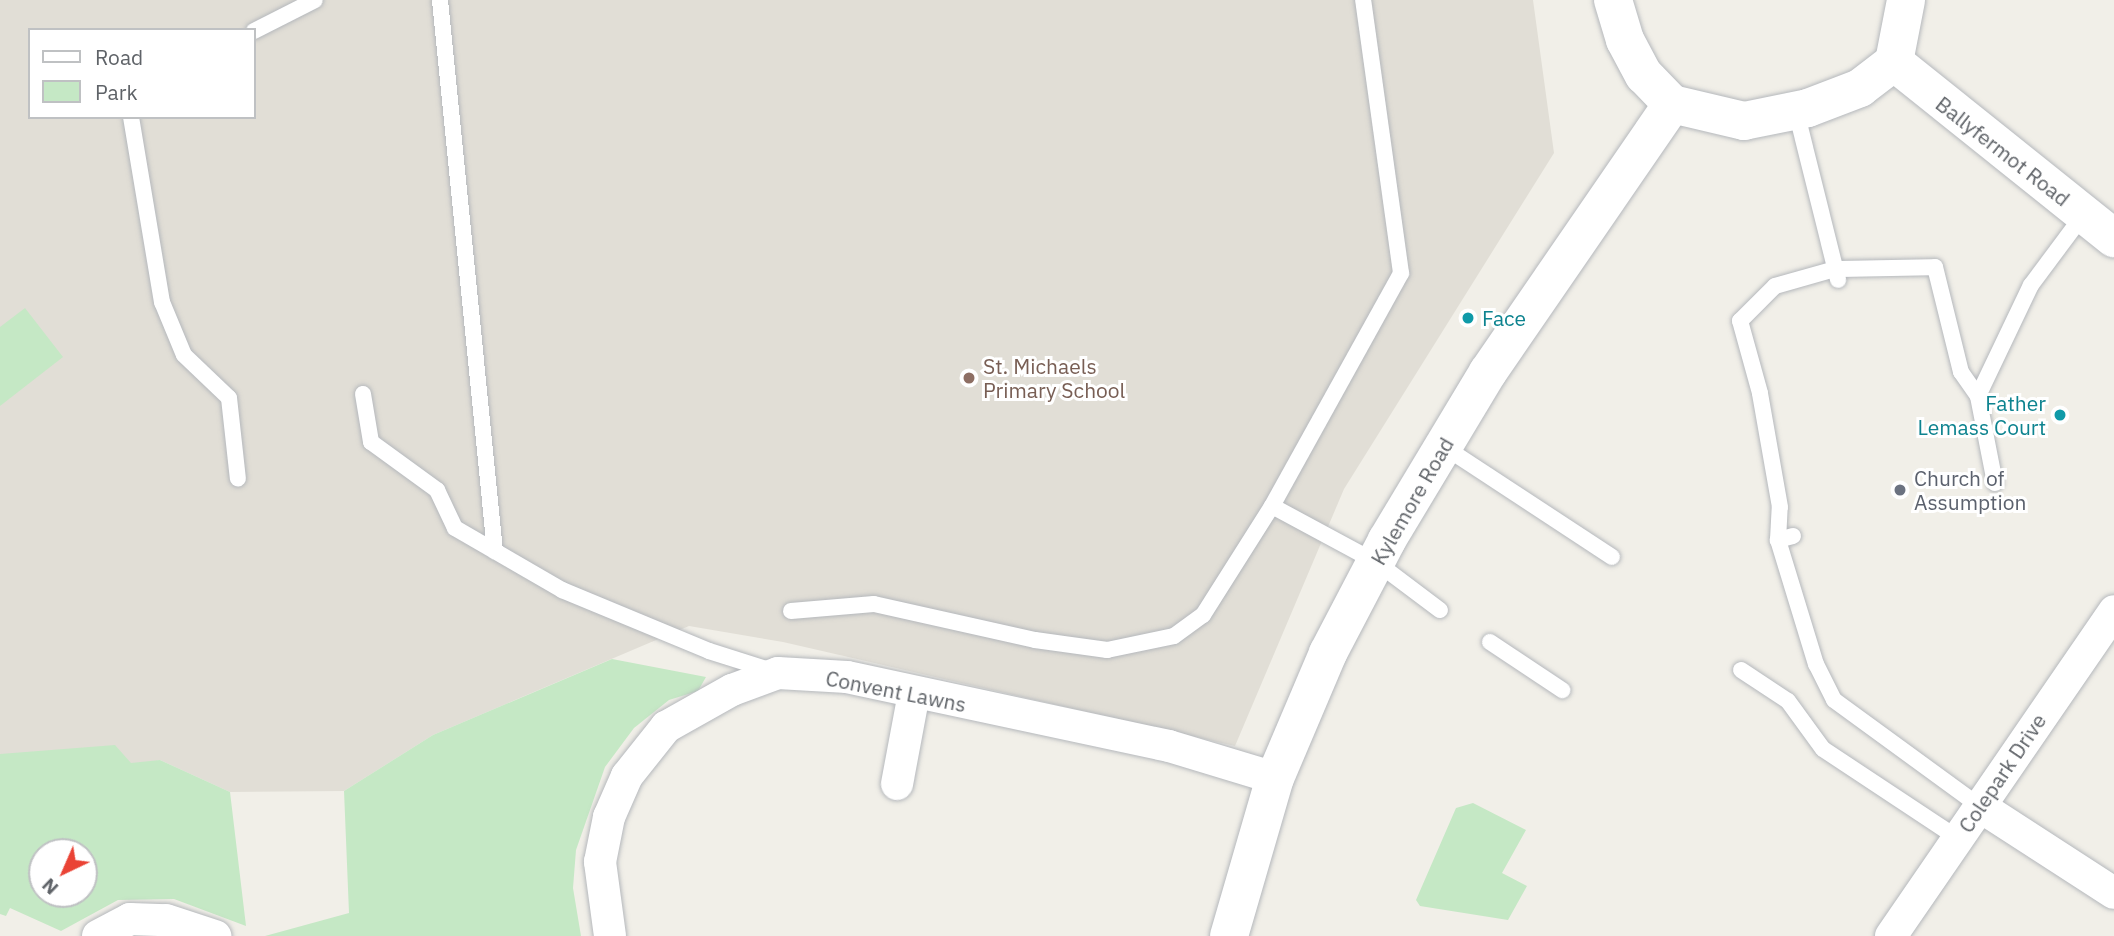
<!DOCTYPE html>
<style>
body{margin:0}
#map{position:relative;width:2114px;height:936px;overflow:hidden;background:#f1efe8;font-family:"IBM Plex Sans",sans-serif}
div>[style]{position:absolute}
.education>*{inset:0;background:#e1ded6}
.green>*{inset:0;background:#c5e8c5}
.roads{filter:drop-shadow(0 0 2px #b5b8bc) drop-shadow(0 0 2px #b5b8bc)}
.service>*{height:16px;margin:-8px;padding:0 8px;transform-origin:8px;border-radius:8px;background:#fff}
.minor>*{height:32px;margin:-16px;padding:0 16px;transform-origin:16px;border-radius:16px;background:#fff}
.secondary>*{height:38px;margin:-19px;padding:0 19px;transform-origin:19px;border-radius:19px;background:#fff}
.dots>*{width:19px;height:19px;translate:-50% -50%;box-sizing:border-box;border:4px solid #fff;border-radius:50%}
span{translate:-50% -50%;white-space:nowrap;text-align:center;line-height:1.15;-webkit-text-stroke:6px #fff;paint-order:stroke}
.street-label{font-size:21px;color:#5f6368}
.culture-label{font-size:21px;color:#0d838f}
.left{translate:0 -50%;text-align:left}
.right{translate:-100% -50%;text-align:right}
.education-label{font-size:21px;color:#785e54}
.worship-label{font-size:21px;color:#5b616d}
.legend{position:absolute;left:28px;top:28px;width:228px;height:91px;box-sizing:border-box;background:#fff;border:2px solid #bfc1c3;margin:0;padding:9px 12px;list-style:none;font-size:21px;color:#5f6368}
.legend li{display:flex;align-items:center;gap:14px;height:35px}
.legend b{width:35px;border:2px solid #bfc1c3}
.north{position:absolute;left:28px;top:838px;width:70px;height:70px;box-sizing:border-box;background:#fff;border:2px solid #bfc1c3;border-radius:50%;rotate:224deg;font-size:19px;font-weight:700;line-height:28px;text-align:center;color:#5f6368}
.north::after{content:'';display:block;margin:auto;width:24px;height:32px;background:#ea4335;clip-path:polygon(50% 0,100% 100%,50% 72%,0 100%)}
</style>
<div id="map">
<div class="education">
<div style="clip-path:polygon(evenodd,0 0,1533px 0,1554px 153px,1344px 489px,1235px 746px,783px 642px,689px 626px,433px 735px,344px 791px,230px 792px,160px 760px,0 808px,0 0,30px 30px,254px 30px,254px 117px,30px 117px,30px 30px)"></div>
</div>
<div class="green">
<div style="clip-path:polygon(25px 308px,63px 357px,0 406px,0 327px)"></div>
<div style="clip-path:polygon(612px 659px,706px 677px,698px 691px,669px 700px,634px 728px,605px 767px,576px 850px,573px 888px,581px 936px,265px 936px,349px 913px,344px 791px,433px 735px)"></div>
<div style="clip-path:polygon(evenodd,115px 745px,131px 763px,160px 760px,230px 792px,246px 926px,174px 899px,118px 900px,61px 931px,10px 908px,6px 916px,0 914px,0 754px,115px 745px,42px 852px,84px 852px,84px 894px,42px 894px,42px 852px)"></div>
<div style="clip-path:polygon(1473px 803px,1526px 830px,1502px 873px,1527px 886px,1508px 920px,1420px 906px,1416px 900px,1456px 808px)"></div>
</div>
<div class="roads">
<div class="service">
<div style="left:440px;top:0;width:554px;rotate:84.3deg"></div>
<div style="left:254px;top:31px;width:68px;rotate:-26.9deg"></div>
<div style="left:1796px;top:111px;width:174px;rotate:76deg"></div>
<div style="left:131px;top:117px;width:188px;rotate:80.5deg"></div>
<div style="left:162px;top:302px;width:57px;rotate:67.5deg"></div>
<div style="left:184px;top:355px;width:62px;rotate:43.7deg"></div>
<div style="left:229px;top:398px;width:81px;rotate:83.7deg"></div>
<div style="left:363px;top:394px;width:49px;rotate:80.5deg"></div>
<div style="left:371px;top:442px;width:82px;rotate:36deg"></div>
<div style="left:437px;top:490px;width:42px;rotate:64.7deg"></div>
<div style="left:455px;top:528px;width:124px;rotate:30.1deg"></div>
<div style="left:562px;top:590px;width:159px;rotate:22.5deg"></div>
<div style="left:709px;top:651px;width:66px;rotate:17.6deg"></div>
<div style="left:1443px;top:446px;width:202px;rotate:33.3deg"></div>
<div style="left:1995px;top:483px;width:89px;rotate:-101.1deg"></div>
<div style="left:1978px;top:396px;width:123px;rotate:-64.5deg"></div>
<div style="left:2031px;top:285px;width:89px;rotate:-53.3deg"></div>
<div style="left:1272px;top:506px;width:118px;rotate:28.3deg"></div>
<div style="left:1376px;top:562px;width:80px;rotate:36.9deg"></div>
<div style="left:1793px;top:536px;width:16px;rotate:165deg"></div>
<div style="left:1778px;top:540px;width:130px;rotate:73deg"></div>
<div style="left:1816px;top:664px;width:40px;rotate:63.4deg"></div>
<div style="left:1834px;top:700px;width:182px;rotate:36.1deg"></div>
<div style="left:1778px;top:540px;width:33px;rotate:-87deg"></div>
<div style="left:1780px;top:507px;width:116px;rotate:-100deg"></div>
<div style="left:1760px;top:393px;width:75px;rotate:-105.5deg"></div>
<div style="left:1740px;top:321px;width:49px;rotate:-45deg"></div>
<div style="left:1775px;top:286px;width:62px;rotate:-15.8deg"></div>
<div style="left:1835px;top:269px;width:100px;rotate:-1.1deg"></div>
<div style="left:1935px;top:267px;width:108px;rotate:76.1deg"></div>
<div style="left:1961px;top:372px;width:29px;rotate:55deg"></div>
<div style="left:791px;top:611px;width:83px;rotate:-4.8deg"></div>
<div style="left:874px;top:604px;width:165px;rotate:12.6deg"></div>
<div style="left:1035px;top:640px;width:73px;rotate:7.9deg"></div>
<div style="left:1107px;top:650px;width:68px;rotate:-11.8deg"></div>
<div style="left:1174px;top:636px;width:36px;rotate:-36deg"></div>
<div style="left:1203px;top:615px;width:129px;rotate:-57.7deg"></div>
<div style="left:1272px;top:506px;width:266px;rotate:-61deg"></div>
<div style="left:1401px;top:273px;width:276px;rotate:-97.9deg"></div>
<div style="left:1490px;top:642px;width:87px;rotate:33.7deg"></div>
<div style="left:1741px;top:670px;width:56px;rotate:33.4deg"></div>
<div style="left:1788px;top:701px;width:59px;rotate:53.9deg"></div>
<div style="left:1823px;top:749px;width:163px;rotate:33.5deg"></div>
</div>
<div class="minor">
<div style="left:897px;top:784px;width:93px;rotate:-79.4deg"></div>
<div style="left:1981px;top:807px;width:158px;rotate:32.9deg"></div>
<div style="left:98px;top:936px;width:36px;rotate:-28deg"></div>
<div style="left:130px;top:919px;width:36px;rotate:2deg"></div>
<div style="left:166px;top:920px;width:52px;rotate:18.1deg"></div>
<div style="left:610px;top:936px;width:75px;rotate:-97.7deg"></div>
<div style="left:600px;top:862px;width:46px;rotate:-78.7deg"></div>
<div style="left:609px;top:817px;width:45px;rotate:-66.3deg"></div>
<div style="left:627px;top:776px;width:63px;rotate:-51.5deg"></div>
<div style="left:666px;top:727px;width:76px;rotate:-29.3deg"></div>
<div style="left:732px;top:690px;width:49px;rotate:-20.3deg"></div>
<div style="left:778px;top:673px;width:69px;rotate:3.3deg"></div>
<div style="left:847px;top:677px;width:329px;rotate:12.1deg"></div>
<div style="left:1169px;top:746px;width:111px;rotate:16.8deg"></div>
<div style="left:1891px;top:936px;width:394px;rotate:-55.5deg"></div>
</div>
<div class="secondary">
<div style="left:1613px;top:0;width:42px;rotate:73.3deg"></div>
<div style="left:1625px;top:40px;width:40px;rotate:62deg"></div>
<div style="left:1644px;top:75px;width:40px;rotate:46deg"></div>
<div style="left:1672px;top:104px;width:74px;rotate:13.3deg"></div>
<div style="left:1744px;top:121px;width:65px;rotate:-11.5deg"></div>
<div style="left:1808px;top:108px;width:56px;rotate:-21deg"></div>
<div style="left:1860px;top:88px;width:43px;rotate:-37.4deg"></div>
<div style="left:1894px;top:62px;width:63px;rotate:-79deg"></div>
<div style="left:1894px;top:62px;width:282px;rotate:38.7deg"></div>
<div style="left:1229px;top:936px;width:165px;rotate:-73.8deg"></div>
<div style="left:1275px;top:778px;width:136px;rotate:-67deg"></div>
<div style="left:1328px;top:653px;width:127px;rotate:-62.4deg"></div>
<div style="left:1387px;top:540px;width:196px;rotate:-59deg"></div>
<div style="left:1488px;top:372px;width:325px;rotate:-55.5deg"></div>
</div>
</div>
<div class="dots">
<div style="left:1468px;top:318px;background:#0f9aa8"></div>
<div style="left:969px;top:378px;background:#8d6e63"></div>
<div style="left:2060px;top:415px;background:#0f9aa8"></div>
<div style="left:1900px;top:490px;background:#6b7280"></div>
</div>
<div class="street-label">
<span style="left:2003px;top:151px;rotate:38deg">Ballyfermot Road</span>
<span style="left:1412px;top:501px;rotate:-60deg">Kylemore Road</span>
<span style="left:896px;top:691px;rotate:11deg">Convent Lawns</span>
<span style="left:2002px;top:773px;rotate:-56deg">Colepark Drive</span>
</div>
<div class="culture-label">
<span class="left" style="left:1482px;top:318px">Face</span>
<span class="right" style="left:2046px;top:415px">Father<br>Lemass Court</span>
</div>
<div class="education-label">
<span class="left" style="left:983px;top:378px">St. Michaels<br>Primary School</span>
</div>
<div class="worship-label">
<span class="left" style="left:1914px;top:490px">Church of<br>Assumption</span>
</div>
<ul class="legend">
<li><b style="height:9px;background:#fff"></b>Road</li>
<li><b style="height:19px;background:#c5e8c5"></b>Park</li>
</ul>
<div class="north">N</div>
</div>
